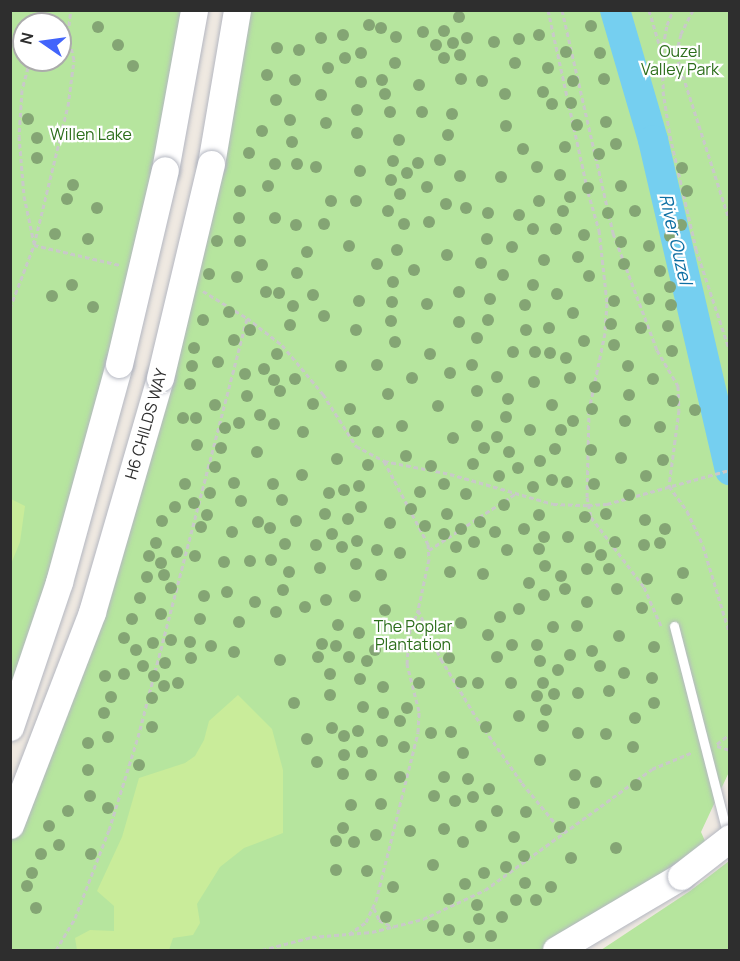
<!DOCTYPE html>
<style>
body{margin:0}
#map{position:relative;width:740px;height:961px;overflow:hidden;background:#efe9e1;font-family:Manrope,sans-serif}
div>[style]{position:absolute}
.green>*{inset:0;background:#b6e59e}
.pitch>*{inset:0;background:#c9ec9a}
.river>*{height:30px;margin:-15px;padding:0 15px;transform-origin:15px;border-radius:15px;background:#75cff0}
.path>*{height:3px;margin-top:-1.5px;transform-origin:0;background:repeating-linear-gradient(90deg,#c9c9c9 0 4.5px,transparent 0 7.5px)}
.roads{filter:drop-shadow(0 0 2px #b4b7c1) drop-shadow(0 0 2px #b4b7c1)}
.lane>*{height:9px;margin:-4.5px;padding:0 4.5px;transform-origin:4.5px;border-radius:4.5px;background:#fff}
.secondary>*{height:27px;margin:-13.5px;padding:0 13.5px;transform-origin:13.5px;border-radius:13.5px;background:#fff}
.bridges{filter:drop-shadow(0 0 2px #b4b7c1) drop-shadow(0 0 2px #b4b7c1)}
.secondary-bridge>*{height:27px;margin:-13.5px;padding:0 13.5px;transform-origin:13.5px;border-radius:13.5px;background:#fff}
.trees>*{width:12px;height:12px;margin:-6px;border-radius:50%;background:#84a574}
span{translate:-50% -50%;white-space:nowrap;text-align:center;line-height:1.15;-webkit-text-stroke:4.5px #fff;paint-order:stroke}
.park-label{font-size:16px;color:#2c6e1b}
.street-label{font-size:16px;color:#2e2e2e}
.water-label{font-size:18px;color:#0d6fa3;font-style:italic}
.frame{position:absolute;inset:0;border:12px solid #2e2e2e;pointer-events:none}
.north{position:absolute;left:12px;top:12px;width:60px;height:60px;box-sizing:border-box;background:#fff;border:2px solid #ababab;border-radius:50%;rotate:283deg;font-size:16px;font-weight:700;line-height:24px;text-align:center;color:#2e2e2e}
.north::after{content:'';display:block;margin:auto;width:21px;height:27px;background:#4264fb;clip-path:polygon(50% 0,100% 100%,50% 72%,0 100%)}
</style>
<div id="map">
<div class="green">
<div style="clip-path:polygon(evenodd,11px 11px,194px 11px,187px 64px,11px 727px,11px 11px,24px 24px,60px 24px,60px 60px,24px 60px,24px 24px)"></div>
<div style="clip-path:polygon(237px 11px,729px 11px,729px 772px,701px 832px,705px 841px,681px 876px,556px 950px,11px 950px,10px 825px,92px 612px)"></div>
<div style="clip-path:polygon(729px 861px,729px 950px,601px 950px,690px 891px)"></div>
</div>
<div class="pitch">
<div style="clip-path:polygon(11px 499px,25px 506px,20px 542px,11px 564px)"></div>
<div style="clip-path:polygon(238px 695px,272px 729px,283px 770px,283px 833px,244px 848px,220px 867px,197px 904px,200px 923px,193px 935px,173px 938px,169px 950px,77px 950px,75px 938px,90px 930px,114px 931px,114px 906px,97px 891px,122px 837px,139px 778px,185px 763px,195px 756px,204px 740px,209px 721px)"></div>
</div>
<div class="river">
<div style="left:615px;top:10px;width:135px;rotate:73.7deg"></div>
<div style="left:653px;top:140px;width:339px;rotate:76.9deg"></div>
</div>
<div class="path">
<div style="left:548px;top:10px;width:186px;rotate:77.6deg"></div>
<div style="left:588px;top:192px;width:40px;rotate:74deg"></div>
<div style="left:599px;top:230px;width:73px;rotate:83.7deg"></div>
<div style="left:607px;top:303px;width:30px;rotate:94deg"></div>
<div style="left:605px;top:333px;width:79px;rotate:101.7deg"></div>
<div style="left:589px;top:410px;width:87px;rotate:91.3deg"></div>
<div style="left:587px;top:497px;width:20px;rotate:79deg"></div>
<div style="left:591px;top:517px;width:88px;rotate:52.9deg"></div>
<div style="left:644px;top:587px;width:43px;rotate:66.4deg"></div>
<div style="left:562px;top:10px;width:229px;rotate:77.1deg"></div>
<div style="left:613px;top:233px;width:125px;rotate:69.4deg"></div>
<div style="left:657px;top:350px;width:42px;rotate:59.7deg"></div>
<div style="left:678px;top:386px;width:24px;rotate:88deg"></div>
<div style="left:679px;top:410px;width:77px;rotate:97.5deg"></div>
<div style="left:669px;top:486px;width:31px;rotate:54deg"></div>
<div style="left:687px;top:511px;width:38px;rotate:65deg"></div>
<div style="left:703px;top:546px;width:93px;rotate:73.1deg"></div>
<div style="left:649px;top:10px;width:46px;rotate:73.5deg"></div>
<div style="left:662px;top:54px;width:37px;rotate:88deg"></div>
<div style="left:663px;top:91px;width:46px;rotate:81.2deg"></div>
<div style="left:670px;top:136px;width:116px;rotate:77deg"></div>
<div style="left:696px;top:249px;width:108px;rotate:71.7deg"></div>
<div style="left:693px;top:10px;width:27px;rotate:117deg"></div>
<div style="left:681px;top:34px;width:21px;rotate:104deg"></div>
<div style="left:676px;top:54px;width:176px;rotate:72.2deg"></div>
<div style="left:40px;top:24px;width:14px;rotate:-86deg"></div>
<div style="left:662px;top:53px;width:28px;rotate:-80deg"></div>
<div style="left:667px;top:25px;width:16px;rotate:-68deg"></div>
<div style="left:30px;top:60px;width:31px;rotate:105deg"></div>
<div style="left:22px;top:90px;width:46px;rotate:93.7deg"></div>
<div style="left:19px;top:136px;width:60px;rotate:85.2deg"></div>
<div style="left:24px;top:196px;width:48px;rotate:78deg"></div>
<div style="left:34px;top:245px;width:88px;rotate:13.1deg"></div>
<div style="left:203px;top:291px;width:52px;rotate:31.5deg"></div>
<div style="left:247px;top:318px;width:44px;rotate:37.6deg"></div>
<div style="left:282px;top:345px;width:64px;rotate:50.1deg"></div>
<div style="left:323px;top:394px;width:62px;rotate:57.6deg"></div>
<div style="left:356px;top:446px;width:32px;rotate:28deg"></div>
<div style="left:384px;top:461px;width:67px;rotate:11.1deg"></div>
<div style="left:450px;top:474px;width:107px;rotate:16.2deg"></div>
<div style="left:553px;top:504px;width:35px;rotate:2deg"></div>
<div style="left:588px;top:505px;width:19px;rotate:-3deg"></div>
<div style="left:607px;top:504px;width:128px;rotate:-15.5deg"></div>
<div style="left:10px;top:308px;width:67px;rotate:-69.1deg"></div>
<div style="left:34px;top:245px;width:143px;rotate:-76.3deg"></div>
<div style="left:68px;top:106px;width:46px;rotate:-82.6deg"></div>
<div style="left:74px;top:60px;width:28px;rotate:-103deg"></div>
<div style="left:68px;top:33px;width:23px;rotate:-83deg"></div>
<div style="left:384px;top:461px;width:94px;rotate:62.1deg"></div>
<div style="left:428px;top:544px;width:15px;rotate:86deg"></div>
<div style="left:429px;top:559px;width:52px;rotate:102.2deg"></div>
<div style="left:418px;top:610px;width:54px;rotate:64.9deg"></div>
<div style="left:441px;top:659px;width:68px;rotate:58.9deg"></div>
<div style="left:476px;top:717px;width:80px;rotate:55.1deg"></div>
<div style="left:522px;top:783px;width:66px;rotate:50.5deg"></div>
<div style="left:429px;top:550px;width:103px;rotate:-33.1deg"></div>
<div style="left:717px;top:744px;width:16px;rotate:-38deg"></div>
<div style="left:717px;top:746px;width:14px;rotate:17deg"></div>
<div style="left:374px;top:908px;width:13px;rotate:67deg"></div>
<div style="left:379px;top:920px;width:16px;rotate:27deg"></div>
<div style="left:349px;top:934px;width:21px;rotate:-35deg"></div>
<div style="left:366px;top:922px;width:23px;rotate:-65deg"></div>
<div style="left:376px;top:901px;width:174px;rotate:-76deg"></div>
<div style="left:418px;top:732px;width:21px;rotate:-87deg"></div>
<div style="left:419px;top:711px;width:49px;rotate:-104.3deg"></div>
<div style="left:407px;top:664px;width:30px;rotate:-86deg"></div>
<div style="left:409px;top:634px;width:26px;rotate:-69deg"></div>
<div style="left:56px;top:950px;width:37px;rotate:-59deg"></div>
<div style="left:75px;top:918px;width:94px;rotate:-68.9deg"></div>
<div style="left:109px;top:830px;width:97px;rotate:-72.7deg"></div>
<div style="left:138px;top:737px;width:433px;rotate:-75.4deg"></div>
<div style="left:262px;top:950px;width:52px;rotate:-14.6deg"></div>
<div style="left:312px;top:937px;width:60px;rotate:-4.8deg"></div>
<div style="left:372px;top:932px;width:53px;rotate:-14.3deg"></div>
<div style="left:423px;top:919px;width:68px;rotate:-25.1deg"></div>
<div style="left:485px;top:890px;width:206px;rotate:-35.9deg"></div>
<div style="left:652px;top:769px;width:44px;rotate:-22.5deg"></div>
</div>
<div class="roads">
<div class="lane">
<div style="left:674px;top:626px;width:210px;rotate:75.6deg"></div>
</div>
<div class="secondary">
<div style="left:211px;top:164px;width:156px;rotate:-80.4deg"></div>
<div style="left:165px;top:170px;width:163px;rotate:-79.7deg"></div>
<div style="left:10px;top:727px;width:153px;rotate:-71.3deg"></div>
<div style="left:59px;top:582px;width:226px;rotate:-74.6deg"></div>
<div style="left:10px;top:825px;width:228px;rotate:-68.9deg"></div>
<div style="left:92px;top:612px;width:244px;rotate:-73.8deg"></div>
<div style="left:556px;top:950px;width:145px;rotate:-30.6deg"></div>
</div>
</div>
<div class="bridges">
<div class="secondary-bridge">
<div style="left:119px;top:364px;width:199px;rotate:-76.7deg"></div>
<div style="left:160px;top:378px;width:220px;rotate:-76.6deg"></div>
<div style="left:681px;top:876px;width:62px;rotate:-37.8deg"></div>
</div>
</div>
<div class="trees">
<div style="left:459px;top:17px"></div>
<div style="left:369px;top:25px"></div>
<div style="left:591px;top:26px"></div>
<div style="left:98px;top:27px"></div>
<div style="left:381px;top:28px"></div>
<div style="left:444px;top:31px"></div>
<div style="left:423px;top:32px"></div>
<div style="left:343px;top:35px"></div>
<div style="left:539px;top:35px"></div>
<div style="left:396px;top:37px"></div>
<div style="left:321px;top:38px"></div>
<div style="left:467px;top:38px"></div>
<div style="left:519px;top:39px"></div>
<div style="left:494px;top:42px"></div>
<div style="left:453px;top:43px"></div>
<div style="left:118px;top:45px"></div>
<div style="left:436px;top:45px"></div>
<div style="left:277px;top:48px"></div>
<div style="left:299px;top:50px"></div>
<div style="left:566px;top:52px"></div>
<div style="left:361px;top:53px"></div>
<div style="left:600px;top:53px"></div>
<div style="left:460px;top:55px"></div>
<div style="left:345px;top:58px"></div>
<div style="left:444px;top:58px"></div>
<div style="left:395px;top:63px"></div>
<div style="left:515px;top:63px"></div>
<div style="left:133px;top:66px"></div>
<div style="left:328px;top:68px"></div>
<div style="left:548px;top:68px"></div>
<div style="left:267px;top:75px"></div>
<div style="left:461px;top:79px"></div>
<div style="left:604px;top:79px"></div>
<div style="left:295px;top:80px"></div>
<div style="left:382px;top:80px"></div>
<div style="left:482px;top:81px"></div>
<div style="left:573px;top:81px"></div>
<div style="left:361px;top:82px"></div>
<div style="left:419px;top:85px"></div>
<div style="left:543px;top:92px"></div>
<div style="left:385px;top:94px"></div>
<div style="left:505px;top:94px"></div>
<div style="left:321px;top:95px"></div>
<div style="left:276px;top:100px"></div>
<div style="left:571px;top:103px"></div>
<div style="left:552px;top:104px"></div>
<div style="left:357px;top:110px"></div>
<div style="left:390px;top:112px"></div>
<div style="left:422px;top:112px"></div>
<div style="left:452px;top:114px"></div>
<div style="left:28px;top:119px"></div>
<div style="left:290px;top:120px"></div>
<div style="left:606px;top:122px"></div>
<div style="left:326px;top:123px"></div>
<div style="left:577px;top:125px"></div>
<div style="left:506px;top:126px"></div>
<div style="left:262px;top:131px"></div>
<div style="left:357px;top:133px"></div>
<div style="left:448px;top:135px"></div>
<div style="left:37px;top:138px"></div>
<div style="left:399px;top:140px"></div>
<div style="left:292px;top:142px"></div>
<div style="left:616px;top:144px"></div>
<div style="left:565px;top:147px"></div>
<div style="left:523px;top:149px"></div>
<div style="left:249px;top:153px"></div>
<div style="left:599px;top:154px"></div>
<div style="left:37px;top:158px"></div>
<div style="left:440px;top:160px"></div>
<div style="left:393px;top:161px"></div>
<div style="left:418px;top:163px"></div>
<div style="left:275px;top:164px"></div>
<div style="left:297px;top:164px"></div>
<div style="left:316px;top:167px"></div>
<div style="left:537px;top:167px"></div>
<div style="left:682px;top:168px"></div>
<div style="left:360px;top:171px"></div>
<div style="left:407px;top:173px"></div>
<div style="left:560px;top:175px"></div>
<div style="left:460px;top:176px"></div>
<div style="left:501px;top:177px"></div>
<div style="left:391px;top:180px"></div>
<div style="left:73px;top:185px"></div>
<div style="left:268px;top:186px"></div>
<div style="left:621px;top:186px"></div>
<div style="left:427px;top:187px"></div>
<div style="left:588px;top:188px"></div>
<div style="left:240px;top:191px"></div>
<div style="left:687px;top:191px"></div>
<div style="left:400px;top:194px"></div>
<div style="left:570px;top:197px"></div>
<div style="left:67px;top:199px"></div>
<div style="left:331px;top:201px"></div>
<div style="left:356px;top:201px"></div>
<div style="left:539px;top:201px"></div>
<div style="left:446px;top:204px"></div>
<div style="left:97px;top:208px"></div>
<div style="left:466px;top:208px"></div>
<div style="left:388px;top:211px"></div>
<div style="left:563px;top:211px"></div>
<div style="left:635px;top:211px"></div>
<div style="left:488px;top:213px"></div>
<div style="left:608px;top:213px"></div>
<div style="left:519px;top:215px"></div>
<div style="left:239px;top:218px"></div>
<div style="left:275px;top:218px"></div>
<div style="left:429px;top:222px"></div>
<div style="left:324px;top:224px"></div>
<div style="left:404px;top:224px"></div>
<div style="left:296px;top:225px"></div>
<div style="left:681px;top:225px"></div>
<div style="left:533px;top:229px"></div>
<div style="left:556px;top:229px"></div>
<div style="left:55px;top:234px"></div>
<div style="left:584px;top:235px"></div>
<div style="left:670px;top:236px"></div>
<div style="left:88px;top:239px"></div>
<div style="left:487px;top:239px"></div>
<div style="left:217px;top:241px"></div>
<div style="left:240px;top:241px"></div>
<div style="left:621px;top:242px"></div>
<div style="left:349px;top:246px"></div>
<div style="left:649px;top:246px"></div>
<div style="left:512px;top:247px"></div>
<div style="left:397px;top:250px"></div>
<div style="left:307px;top:252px"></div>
<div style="left:447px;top:255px"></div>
<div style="left:578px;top:257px"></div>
<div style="left:544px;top:260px"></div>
<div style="left:481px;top:263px"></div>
<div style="left:377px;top:264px"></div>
<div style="left:624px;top:264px"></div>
<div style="left:262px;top:265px"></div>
<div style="left:414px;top:270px"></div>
<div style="left:660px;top:271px"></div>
<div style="left:297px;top:273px"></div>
<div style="left:209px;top:274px"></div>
<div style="left:503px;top:275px"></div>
<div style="left:589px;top:276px"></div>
<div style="left:237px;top:277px"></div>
<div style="left:393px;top:282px"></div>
<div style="left:72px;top:285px"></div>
<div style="left:533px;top:285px"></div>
<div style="left:670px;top:287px"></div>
<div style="left:266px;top:292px"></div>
<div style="left:459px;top:292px"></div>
<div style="left:279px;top:293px"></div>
<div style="left:557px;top:294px"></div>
<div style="left:313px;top:295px"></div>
<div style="left:52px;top:296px"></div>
<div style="left:490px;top:299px"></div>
<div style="left:649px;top:299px"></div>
<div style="left:359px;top:301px"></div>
<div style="left:614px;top:301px"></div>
<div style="left:392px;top:302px"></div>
<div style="left:427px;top:304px"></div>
<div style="left:525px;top:305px"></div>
<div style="left:671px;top:305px"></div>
<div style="left:293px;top:306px"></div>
<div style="left:93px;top:307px"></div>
<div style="left:229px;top:312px"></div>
<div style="left:573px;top:313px"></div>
<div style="left:324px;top:316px"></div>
<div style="left:203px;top:320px"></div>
<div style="left:488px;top:320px"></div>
<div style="left:391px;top:321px"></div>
<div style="left:459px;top:322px"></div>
<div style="left:611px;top:324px"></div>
<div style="left:290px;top:325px"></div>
<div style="left:668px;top:326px"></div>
<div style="left:549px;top:328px"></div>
<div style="left:641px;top:328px"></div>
<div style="left:250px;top:330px"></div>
<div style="left:356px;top:330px"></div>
<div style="left:526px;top:330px"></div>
<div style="left:477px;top:338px"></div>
<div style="left:234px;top:340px"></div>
<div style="left:584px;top:341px"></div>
<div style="left:395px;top:342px"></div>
<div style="left:614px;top:345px"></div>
<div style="left:194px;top:348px"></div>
<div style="left:672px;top:351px"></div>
<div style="left:513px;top:352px"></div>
<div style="left:535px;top:352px"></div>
<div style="left:550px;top:353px"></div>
<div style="left:277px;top:354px"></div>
<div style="left:430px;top:354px"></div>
<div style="left:566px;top:358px"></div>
<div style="left:218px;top:362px"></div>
<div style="left:377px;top:365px"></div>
<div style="left:472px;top:365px"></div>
<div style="left:192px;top:366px"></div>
<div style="left:341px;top:366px"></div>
<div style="left:628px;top:366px"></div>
<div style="left:264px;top:369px"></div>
<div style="left:450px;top:373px"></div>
<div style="left:245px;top:374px"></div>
<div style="left:497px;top:377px"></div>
<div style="left:412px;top:378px"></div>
<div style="left:570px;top:378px"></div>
<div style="left:295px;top:379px"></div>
<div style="left:653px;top:379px"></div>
<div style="left:274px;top:380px"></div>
<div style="left:534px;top:382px"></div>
<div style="left:190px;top:384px"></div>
<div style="left:595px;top:387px"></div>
<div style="left:280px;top:391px"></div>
<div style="left:477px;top:391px"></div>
<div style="left:388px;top:394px"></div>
<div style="left:629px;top:395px"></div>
<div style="left:247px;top:396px"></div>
<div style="left:508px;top:399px"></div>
<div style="left:673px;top:401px"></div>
<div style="left:313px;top:404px"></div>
<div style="left:215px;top:405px"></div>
<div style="left:552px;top:405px"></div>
<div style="left:438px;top:406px"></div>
<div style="left:350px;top:409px"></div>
<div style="left:592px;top:409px"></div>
<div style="left:695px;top:410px"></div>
<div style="left:260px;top:415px"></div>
<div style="left:506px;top:417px"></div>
<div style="left:183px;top:418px"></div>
<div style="left:196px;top:418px"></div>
<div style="left:573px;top:421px"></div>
<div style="left:625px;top:421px"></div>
<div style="left:239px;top:423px"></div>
<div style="left:274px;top:424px"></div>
<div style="left:402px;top:426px"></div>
<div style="left:477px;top:426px"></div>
<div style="left:660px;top:427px"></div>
<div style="left:225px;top:428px"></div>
<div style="left:530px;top:430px"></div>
<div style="left:561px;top:430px"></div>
<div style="left:355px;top:431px"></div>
<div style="left:303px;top:432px"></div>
<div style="left:378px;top:432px"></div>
<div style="left:497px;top:437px"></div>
<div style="left:453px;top:438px"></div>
<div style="left:197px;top:445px"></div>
<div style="left:221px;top:448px"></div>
<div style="left:484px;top:448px"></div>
<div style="left:555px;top:449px"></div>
<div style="left:591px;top:450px"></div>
<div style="left:257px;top:452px"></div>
<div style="left:509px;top:452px"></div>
<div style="left:406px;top:456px"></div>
<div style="left:621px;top:458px"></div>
<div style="left:337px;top:459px"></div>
<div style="left:663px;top:460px"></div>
<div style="left:540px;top:461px"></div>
<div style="left:473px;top:464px"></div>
<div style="left:368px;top:465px"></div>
<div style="left:431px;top:466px"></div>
<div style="left:215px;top:467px"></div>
<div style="left:518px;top:468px"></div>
<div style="left:302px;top:475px"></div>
<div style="left:499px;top:476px"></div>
<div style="left:646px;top:476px"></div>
<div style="left:552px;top:480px"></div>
<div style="left:567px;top:482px"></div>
<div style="left:234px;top:483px"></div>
<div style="left:185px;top:484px"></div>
<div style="left:273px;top:484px"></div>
<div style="left:444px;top:484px"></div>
<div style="left:594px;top:484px"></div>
<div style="left:359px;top:486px"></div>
<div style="left:533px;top:487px"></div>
<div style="left:344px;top:490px"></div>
<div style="left:420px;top:492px"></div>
<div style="left:210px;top:493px"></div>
<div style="left:329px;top:493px"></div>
<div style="left:466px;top:494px"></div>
<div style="left:629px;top:495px"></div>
<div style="left:282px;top:500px"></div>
<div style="left:241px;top:501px"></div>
<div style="left:194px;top:503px"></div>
<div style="left:504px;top:505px"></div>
<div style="left:175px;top:507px"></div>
<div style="left:361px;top:507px"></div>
<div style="left:411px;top:509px"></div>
<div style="left:325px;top:514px"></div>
<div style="left:447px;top:514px"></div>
<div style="left:606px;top:514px"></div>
<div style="left:207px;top:515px"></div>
<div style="left:539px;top:515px"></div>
<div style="left:585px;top:517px"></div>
<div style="left:348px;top:519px"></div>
<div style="left:645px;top:520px"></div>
<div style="left:162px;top:521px"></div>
<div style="left:296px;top:521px"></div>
<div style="left:258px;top:522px"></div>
<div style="left:480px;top:522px"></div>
<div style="left:390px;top:523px"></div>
<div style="left:425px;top:526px"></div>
<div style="left:201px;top:527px"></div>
<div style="left:270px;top:528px"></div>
<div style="left:461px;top:529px"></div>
<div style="left:524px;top:529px"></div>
<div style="left:665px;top:529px"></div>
<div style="left:232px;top:532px"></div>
<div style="left:495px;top:532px"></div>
<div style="left:332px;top:534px"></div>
<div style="left:444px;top:534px"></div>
<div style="left:544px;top:537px"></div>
<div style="left:568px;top:537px"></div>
<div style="left:357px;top:541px"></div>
<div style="left:474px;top:542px"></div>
<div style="left:615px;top:542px"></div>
<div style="left:156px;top:543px"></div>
<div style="left:660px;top:543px"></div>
<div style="left:285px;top:544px"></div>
<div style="left:316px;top:545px"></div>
<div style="left:644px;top:545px"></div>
<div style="left:342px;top:547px"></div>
<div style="left:456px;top:547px"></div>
<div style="left:590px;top:547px"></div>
<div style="left:539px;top:549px"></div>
<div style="left:377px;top:550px"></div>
<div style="left:507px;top:550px"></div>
<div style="left:177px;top:552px"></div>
<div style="left:400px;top:553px"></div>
<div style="left:601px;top:555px"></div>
<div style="left:149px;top:556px"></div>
<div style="left:195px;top:556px"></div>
<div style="left:271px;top:560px"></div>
<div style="left:250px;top:561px"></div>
<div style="left:224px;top:562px"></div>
<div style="left:161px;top:563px"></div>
<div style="left:356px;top:564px"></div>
<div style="left:545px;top:566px"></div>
<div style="left:320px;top:568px"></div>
<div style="left:587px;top:569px"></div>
<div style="left:609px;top:569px"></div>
<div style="left:289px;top:572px"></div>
<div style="left:450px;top:572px"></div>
<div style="left:683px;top:573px"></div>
<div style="left:483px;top:574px"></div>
<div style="left:164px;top:575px"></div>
<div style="left:381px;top:575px"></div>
<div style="left:561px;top:576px"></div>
<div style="left:147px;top:577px"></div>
<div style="left:647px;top:579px"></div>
<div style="left:529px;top:583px"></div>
<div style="left:171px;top:588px"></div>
<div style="left:565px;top:589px"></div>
<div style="left:617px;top:589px"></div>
<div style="left:283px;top:590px"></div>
<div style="left:227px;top:592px"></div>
<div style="left:544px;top:595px"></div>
<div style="left:204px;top:596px"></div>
<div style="left:355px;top:596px"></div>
<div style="left:140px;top:598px"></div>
<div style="left:677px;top:599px"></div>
<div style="left:326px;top:600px"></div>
<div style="left:255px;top:602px"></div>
<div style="left:587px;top:602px"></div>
<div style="left:305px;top:607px"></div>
<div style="left:642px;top:608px"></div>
<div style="left:519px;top:609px"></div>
<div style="left:385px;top:610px"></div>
<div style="left:276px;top:612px"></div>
<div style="left:161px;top:614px"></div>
<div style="left:500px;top:617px"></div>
<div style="left:132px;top:619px"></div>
<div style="left:200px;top:619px"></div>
<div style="left:239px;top:622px"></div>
<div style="left:461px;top:623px"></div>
<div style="left:338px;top:625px"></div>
<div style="left:577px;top:626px"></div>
<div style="left:553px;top:627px"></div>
<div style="left:359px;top:633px"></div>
<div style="left:488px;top:635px"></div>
<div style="left:619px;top:636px"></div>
<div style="left:124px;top:638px"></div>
<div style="left:171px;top:640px"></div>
<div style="left:190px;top:642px"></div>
<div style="left:153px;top:643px"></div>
<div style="left:322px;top:644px"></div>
<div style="left:512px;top:645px"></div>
<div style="left:537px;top:645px"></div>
<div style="left:211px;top:646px"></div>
<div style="left:336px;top:646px"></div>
<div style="left:403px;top:646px"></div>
<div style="left:654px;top:647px"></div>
<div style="left:136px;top:650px"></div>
<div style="left:375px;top:650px"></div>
<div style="left:592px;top:651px"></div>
<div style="left:234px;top:652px"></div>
<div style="left:570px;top:655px"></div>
<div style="left:318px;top:657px"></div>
<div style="left:349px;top:657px"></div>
<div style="left:497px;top:657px"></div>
<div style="left:191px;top:658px"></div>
<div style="left:449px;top:658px"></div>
<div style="left:280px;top:660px"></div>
<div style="left:367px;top:661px"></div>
<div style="left:540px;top:661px"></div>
<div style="left:165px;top:663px"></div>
<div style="left:143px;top:666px"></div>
<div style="left:600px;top:666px"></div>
<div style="left:558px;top:670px"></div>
<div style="left:624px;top:673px"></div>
<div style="left:124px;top:674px"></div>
<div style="left:330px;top:674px"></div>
<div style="left:105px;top:676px"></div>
<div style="left:154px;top:676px"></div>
<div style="left:652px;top:678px"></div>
<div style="left:360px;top:679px"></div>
<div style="left:461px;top:682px"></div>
<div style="left:178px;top:683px"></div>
<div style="left:419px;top:683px"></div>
<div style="left:478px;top:683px"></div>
<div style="left:511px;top:683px"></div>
<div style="left:543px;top:683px"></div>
<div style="left:164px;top:686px"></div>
<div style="left:383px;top:687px"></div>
<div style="left:609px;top:691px"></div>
<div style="left:578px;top:693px"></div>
<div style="left:554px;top:694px"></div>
<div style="left:330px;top:695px"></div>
<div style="left:537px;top:696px"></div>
<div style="left:111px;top:697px"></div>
<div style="left:152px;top:698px"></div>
<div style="left:294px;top:703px"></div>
<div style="left:654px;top:703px"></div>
<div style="left:363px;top:707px"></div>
<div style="left:407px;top:708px"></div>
<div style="left:546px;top:710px"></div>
<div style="left:104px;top:713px"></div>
<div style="left:383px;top:713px"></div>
<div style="left:519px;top:716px"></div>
<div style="left:635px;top:718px"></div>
<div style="left:400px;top:721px"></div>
<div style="left:543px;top:726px"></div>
<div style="left:152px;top:727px"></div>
<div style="left:486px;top:727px"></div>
<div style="left:332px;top:728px"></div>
<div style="left:358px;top:731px"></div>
<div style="left:451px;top:732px"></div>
<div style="left:431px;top:733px"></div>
<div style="left:578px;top:733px"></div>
<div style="left:606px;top:734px"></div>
<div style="left:344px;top:736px"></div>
<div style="left:108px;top:737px"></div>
<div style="left:307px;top:739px"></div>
<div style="left:382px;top:741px"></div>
<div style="left:88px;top:743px"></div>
<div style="left:404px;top:747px"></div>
<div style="left:633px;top:747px"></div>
<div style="left:362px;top:752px"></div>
<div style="left:463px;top:753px"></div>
<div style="left:344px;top:755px"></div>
<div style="left:540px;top:760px"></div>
<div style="left:317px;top:762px"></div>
<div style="left:139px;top:765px"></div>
<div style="left:88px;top:770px"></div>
<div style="left:343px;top:774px"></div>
<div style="left:371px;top:775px"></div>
<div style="left:575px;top:775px"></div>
<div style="left:400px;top:777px"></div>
<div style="left:444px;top:777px"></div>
<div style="left:468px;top:779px"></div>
<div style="left:596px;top:782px"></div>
<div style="left:636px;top:785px"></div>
<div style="left:489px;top:789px"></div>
<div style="left:90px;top:796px"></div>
<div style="left:434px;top:796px"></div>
<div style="left:473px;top:797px"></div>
<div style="left:455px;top:801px"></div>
<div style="left:574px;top:803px"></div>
<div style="left:381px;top:804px"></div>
<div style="left:351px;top:805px"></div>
<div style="left:108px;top:808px"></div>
<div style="left:68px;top:811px"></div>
<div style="left:497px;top:811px"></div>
<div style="left:526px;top:812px"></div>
<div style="left:49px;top:826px"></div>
<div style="left:481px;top:826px"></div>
<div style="left:560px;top:827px"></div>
<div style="left:343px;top:828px"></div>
<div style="left:444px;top:829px"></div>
<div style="left:410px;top:831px"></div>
<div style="left:376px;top:835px"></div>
<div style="left:514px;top:837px"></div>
<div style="left:336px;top:841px"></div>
<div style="left:354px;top:842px"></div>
<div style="left:463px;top:842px"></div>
<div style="left:59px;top:845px"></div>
<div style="left:616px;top:848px"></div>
<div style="left:41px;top:854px"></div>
<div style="left:91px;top:854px"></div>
<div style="left:524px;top:856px"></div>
<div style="left:571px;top:858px"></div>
<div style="left:433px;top:865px"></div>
<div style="left:506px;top:867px"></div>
<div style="left:336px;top:870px"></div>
<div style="left:367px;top:871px"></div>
<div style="left:32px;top:873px"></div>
<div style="left:484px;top:873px"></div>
<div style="left:525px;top:883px"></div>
<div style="left:465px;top:884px"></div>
<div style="left:27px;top:886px"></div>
<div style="left:393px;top:887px"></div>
<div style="left:551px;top:887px"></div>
<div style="left:449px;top:899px"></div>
<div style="left:516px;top:900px"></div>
<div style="left:536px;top:900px"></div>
<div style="left:477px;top:905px"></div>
<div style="left:36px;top:908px"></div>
<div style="left:386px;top:917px"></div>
<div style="left:502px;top:917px"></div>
<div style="left:479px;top:919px"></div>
<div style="left:433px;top:926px"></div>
<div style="left:449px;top:930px"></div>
<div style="left:491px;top:936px"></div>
<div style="left:469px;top:937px"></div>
</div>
<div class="park-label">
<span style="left:680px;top:60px">Ouzel<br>Valley Park</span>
<span style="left:91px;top:134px">Willen Lake</span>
<span style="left:413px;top:635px">The Poplar<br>Plantation</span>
</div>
<div class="street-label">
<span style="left:146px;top:424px;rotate:-74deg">H6 CHILDS WAY</span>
</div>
<div class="water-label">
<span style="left:676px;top:239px;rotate:77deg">River Ouzel</span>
</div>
<div class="frame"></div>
<div class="north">N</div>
</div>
